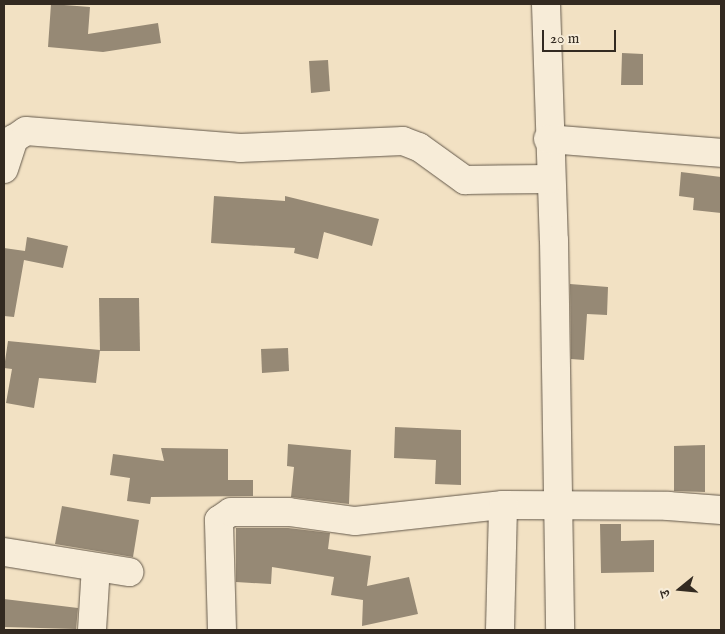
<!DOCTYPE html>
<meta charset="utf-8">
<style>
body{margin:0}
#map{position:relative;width:725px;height:634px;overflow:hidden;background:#f2e1c3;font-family:"IM FELL English","Noto Serif Devanagari",serif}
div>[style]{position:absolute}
.building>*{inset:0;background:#968975}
.roads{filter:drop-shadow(0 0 1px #63584a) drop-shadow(0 0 1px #63584a)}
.minor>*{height:28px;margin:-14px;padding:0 14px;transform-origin:14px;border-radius:14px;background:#f7ecd8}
span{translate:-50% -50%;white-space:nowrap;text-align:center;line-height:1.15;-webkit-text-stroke:5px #f7ecd8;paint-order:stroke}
.frame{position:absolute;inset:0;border:5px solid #332a21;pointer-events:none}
.north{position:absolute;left:655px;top:564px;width:50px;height:50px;-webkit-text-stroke:4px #f7ecd8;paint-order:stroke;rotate:253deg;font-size:14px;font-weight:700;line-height:20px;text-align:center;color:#332a21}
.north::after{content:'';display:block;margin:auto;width:18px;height:22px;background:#332a21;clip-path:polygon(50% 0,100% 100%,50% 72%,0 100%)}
.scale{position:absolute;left:542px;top:30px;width:74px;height:22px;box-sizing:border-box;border:2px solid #332a21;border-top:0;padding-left:6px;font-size:15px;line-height:18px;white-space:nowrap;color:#332a21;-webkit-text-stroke:4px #f7ecd8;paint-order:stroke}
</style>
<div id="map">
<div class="building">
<div style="clip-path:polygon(51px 4px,90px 7px,88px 34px,158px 23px,161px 43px,103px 52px,48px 47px)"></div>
<div style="clip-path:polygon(622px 53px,643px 54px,643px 85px,621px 85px)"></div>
<div style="clip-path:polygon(328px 60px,330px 91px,311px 93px,309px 61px)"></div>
<div style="clip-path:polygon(681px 172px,721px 177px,721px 213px,693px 210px,694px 198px,679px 196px)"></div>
<div style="clip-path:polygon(214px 196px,285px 201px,285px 196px,379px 219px,372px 246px,324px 232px,318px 259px,294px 253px,295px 248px,211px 243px)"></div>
<div style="clip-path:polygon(27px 237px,68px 246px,63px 268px,24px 260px,14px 317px,4px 316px,4px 248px,25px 251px)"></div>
<div style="clip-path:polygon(570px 284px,608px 287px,607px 315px,587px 314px,584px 360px,571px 359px)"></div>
<div style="clip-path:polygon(99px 298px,139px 298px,140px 351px,100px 351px)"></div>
<div style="clip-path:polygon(8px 341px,100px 350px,96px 383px,39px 378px,34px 408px,6px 403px,12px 369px,4px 368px)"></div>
<div style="clip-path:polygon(288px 348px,289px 371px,262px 373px,261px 349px)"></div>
<div style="clip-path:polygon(395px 427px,461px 430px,461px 485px,435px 484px,436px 460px,394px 458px)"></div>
<div style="clip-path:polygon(288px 444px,351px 450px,349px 504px,291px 497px,294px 467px,287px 466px)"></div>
<div style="clip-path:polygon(705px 445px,705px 492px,674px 491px,674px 446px)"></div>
<div style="clip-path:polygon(161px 448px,228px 449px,228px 480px,253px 480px,253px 496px,151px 497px,150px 504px,127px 501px,130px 478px,110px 475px,113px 454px,164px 461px)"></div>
<div style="clip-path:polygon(62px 506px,139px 520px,133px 557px,55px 544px)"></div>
<div style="clip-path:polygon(600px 524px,621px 524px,621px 541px,654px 540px,654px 572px,601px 573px)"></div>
<div style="clip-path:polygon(236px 528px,288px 528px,330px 533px,328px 549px,371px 556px,367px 586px,409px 577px,418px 614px,362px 626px,363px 600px,331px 595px,334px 577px,272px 567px,271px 584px,236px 582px)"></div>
<div style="clip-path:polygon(4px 599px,78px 608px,76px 629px,4px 627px)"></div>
</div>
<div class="roads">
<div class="minor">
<div style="left:546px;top:4px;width:236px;rotate:88.1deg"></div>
<div style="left:554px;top:240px;width:390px;rotate:89.1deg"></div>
<div style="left:548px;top:139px;width:174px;rotate:4.6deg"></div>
<div style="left:4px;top:169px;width:32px;rotate:-72deg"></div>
<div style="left:14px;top:139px;width:14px;rotate:-34deg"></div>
<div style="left:26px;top:131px;width:215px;rotate:4.5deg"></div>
<div style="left:240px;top:148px;width:163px;rotate:-2.5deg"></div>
<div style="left:403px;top:141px;width:17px;rotate:21deg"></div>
<div style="left:419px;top:147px;width:57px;rotate:35.7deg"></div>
<div style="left:465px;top:180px;width:85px;rotate:-0.7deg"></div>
<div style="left:4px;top:552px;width:127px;rotate:9.1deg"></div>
<div style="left:92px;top:630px;width:63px;rotate:-86.4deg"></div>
<div style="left:222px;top:630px;width:110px;rotate:-91.6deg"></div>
<div style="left:219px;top:520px;width:14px;rotate:-34deg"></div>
<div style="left:231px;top:512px;width:58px"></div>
<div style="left:289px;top:512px;width:67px;rotate:7.8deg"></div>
<div style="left:355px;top:521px;width:149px;rotate:-6.2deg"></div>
<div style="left:503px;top:505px;width:165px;rotate:0.3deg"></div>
<div style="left:668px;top:506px;width:53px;rotate:4.3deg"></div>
<div style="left:500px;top:630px;width:125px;rotate:-88.6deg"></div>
</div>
</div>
<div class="frame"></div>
<div class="north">उ</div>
<div class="scale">20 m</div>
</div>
